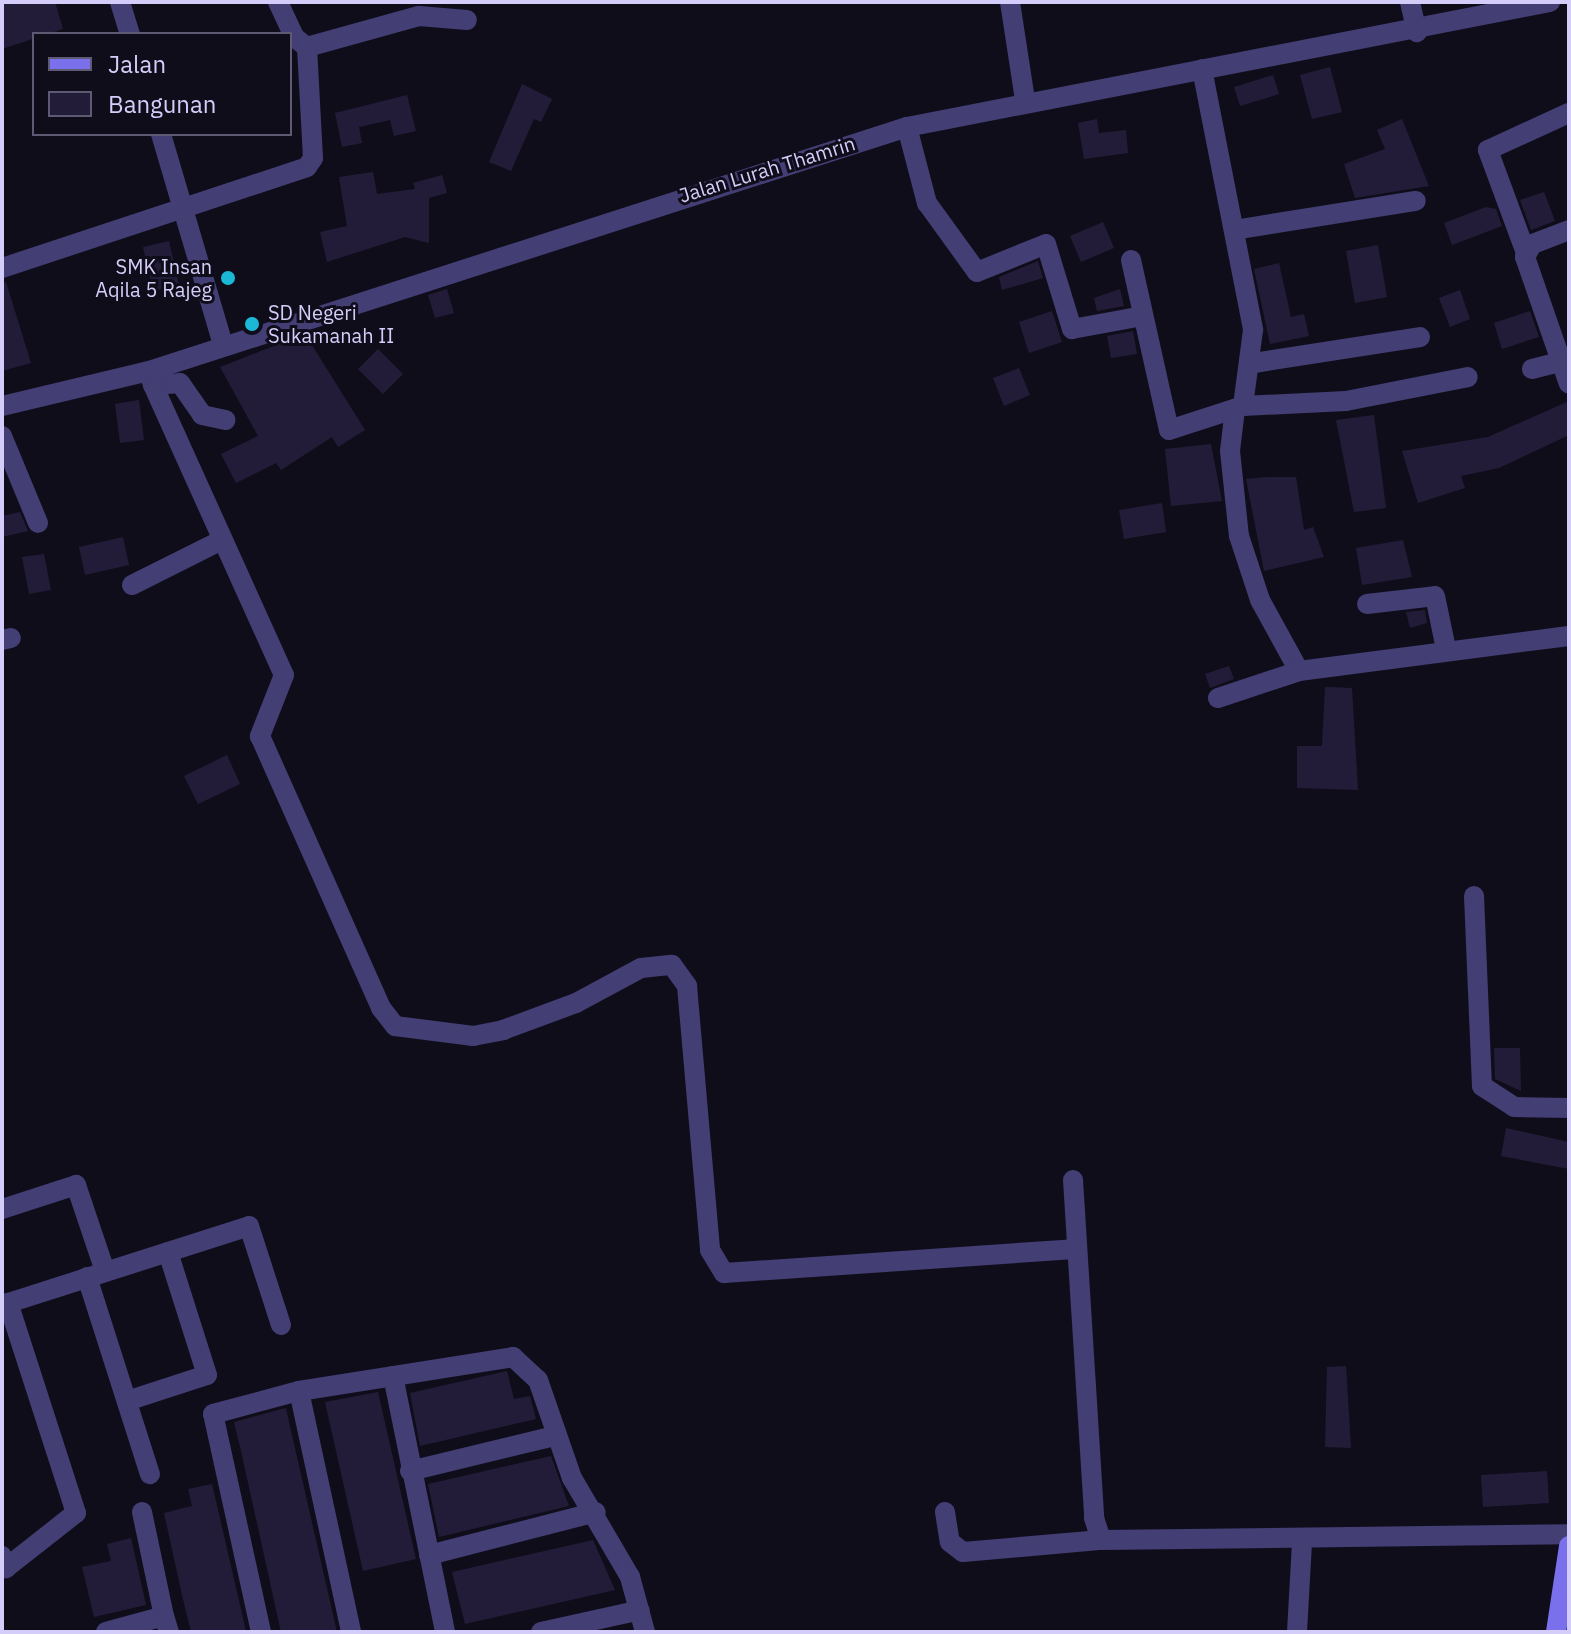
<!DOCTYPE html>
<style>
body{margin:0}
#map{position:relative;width:1571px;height:1634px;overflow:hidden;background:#100d1b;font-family:"IBM Plex Sans",sans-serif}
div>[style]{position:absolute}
.building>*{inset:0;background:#231c39}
.minor>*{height:20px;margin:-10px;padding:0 10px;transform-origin:10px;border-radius:10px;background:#433e74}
.tertiary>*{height:20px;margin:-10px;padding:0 10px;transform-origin:10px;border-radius:10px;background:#433e74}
.secondary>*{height:20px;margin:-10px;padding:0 10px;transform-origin:10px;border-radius:10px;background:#7a70ec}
.dots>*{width:22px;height:22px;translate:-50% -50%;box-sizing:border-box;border:4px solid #100d1b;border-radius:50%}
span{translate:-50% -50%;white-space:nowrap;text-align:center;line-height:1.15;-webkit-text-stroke:6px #100d1b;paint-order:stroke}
.street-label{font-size:20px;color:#d5cdf9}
.poi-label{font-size:20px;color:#d5cdf9}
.right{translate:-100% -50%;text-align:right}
.left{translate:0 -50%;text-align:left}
.frame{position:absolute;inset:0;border:4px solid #d5cdf9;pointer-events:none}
.legend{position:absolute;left:32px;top:32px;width:260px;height:104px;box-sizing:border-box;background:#100d1b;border:2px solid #5f5a74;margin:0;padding:10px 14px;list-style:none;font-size:24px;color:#d5cdf9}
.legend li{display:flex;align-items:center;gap:16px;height:40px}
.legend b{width:40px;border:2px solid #5f5a74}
</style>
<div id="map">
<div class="building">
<div style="clip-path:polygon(12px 2px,55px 2px,63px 29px,2px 49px,2px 5px)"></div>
<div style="clip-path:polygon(1330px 67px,1342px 112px,1312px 119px,1300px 75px)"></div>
<div style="clip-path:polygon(1273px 75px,1279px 94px,1240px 106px,1234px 87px)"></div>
<div style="clip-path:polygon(522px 84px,552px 99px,541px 122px,534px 119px,511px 171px,489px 162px)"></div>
<div style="clip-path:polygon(407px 95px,416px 131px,394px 136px,390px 120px,359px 127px,362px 143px,342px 147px,335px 113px)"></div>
<div style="clip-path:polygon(1097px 119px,1099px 133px,1126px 130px,1128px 153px,1084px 159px,1078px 123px)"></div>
<div style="clip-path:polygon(1402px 119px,1429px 186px,1355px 198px,1344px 164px,1385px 149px,1377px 130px)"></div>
<div style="clip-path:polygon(373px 172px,377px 194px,415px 189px,413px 183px,442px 175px,447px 193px,429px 198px,429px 243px,405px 237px,327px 262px,320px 232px,347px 226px,339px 177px)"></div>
<div style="clip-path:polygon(1544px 192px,1555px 221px,1531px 230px,1520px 200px)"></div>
<div style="clip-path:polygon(1486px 207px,1496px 209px,1502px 226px,1452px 245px,1444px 223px)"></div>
<div style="clip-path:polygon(1103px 222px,1114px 248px,1081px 262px,1070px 236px)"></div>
<div style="clip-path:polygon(169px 241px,179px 285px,153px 291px,143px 247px)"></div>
<div style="clip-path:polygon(1378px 245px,1387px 297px,1355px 303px,1346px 251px)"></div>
<div style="clip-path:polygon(1038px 261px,1043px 278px,1002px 290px,999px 277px)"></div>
<div style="clip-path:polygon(1279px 263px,1291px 317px,1304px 314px,1309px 336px,1270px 344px,1254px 269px)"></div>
<div style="clip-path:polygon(6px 282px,31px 363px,2px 371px,2px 283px)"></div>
<div style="clip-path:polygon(447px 289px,454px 313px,435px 318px,428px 295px)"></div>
<div style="clip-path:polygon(1120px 289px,1124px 306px,1097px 311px,1094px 298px)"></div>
<div style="clip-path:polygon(1460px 290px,1470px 319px,1450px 327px,1439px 298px)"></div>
<div style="clip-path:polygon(1052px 311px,1062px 342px,1029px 353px,1019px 322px)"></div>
<div style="clip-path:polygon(1530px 311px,1539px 337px,1502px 349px,1494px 323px)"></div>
<div style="clip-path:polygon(1133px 331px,1137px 354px,1111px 358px,1107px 336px)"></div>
<div style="clip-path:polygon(305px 334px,365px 430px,338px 447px,332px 437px,281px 470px,276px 463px,236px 483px,221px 454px,258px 436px,220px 367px)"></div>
<div style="clip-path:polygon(378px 349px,403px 374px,383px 394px,358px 369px)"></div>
<div style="clip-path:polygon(1019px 368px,1030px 395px,1004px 406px,993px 378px)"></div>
<div style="clip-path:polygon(139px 400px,144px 440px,120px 443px,115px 404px)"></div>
<div style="clip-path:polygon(1569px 401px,1569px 435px,1499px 468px,1461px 476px,1465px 488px,1418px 503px,1402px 451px,1488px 437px)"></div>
<div style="clip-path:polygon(1374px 415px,1386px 508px,1354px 512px,1336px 420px)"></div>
<div style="clip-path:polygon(1211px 444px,1222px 501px,1171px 506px,1165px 449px)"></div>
<div style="clip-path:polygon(1266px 477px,1296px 477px,1304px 530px,1313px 527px,1324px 557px,1264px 571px,1246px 479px)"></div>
<div style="clip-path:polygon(1162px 503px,1166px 532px,1124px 539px,1119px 510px)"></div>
<div style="clip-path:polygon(20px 512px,28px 531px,2px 537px,2px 516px)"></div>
<div style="clip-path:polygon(123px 537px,129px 565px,85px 575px,79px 547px)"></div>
<div style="clip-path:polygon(1403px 540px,1412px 577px,1362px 585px,1356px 548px)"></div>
<div style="clip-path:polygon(44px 554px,51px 590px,29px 594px,22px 557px)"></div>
<div style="clip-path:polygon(1425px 610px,1427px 623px,1410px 628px,1406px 612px)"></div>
<div style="clip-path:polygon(1229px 666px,1234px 679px,1210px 688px,1205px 674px)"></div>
<div style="clip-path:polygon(1325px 687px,1352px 688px,1358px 790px,1297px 788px,1297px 746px,1322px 746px)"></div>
<div style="clip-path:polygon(227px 755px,240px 784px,198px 804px,184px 776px)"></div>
<div style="clip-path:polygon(1494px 1048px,1520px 1048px,1521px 1091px,1495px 1079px)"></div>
<div style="clip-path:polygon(1506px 1128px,1569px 1142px,1569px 1169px,1501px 1156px)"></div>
<div style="clip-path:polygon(1346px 1366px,1351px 1448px,1325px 1447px,1327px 1367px)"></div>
<div style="clip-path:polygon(507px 1371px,514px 1399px,530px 1396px,536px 1419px,420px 1446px,410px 1393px)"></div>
<div style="clip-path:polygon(378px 1392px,416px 1559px,363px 1571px,325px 1402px)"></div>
<div style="clip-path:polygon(286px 1408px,289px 1422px,337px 1632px,281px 1632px,241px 1451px,234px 1422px)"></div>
<div style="clip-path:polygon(551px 1456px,569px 1506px,439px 1537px,428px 1484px)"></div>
<div style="clip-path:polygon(1547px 1471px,1549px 1503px,1483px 1507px,1481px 1475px)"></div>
<div style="clip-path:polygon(212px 1484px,243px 1618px,246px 1632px,191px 1632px,182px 1595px,164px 1513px,192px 1506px,188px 1489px)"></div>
<div style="clip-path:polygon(131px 1538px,146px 1605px,94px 1617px,82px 1567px,111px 1561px,107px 1544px)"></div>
<div style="clip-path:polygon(593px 1540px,615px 1590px,465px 1624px,452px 1572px)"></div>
</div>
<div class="minor">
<div style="left:120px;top:2px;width:34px;rotate:73deg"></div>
<div style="left:278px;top:2px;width:38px;rotate:65deg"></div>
<div style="left:294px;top:37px;width:16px;rotate:38deg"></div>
<div style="left:307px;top:47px;width:116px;rotate:-15.5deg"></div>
<div style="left:419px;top:16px;width:48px;rotate:4.8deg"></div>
<div style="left:1010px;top:2px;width:99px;rotate:81.3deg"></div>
<div style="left:1410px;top:2px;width:31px;rotate:77deg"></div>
<div style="left:1202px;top:69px;width:266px;rotate:78.9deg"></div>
<div style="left:1253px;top:330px;width:77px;rotate:97.5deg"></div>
<div style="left:907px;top:127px;width:79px;rotate:75.3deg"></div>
<div style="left:927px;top:203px;width:85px;rotate:54.1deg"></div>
<div style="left:977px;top:272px;width:74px;rotate:-22.1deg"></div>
<div style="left:1046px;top:244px;width:89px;rotate:73deg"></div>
<div style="left:1072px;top:329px;width:72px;rotate:-10.4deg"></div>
<div style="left:161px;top:134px;width:219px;rotate:73.6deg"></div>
<div style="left:1234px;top:230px;width:184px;rotate:-9.1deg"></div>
<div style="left:1569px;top:230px;width:40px;rotate:159deg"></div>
<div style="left:1532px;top:244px;width:15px;rotate:118deg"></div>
<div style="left:1525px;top:257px;width:134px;rotate:70.9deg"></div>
<div style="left:1526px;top:253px;width:110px;rotate:-110.3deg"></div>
<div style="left:1488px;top:150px;width:89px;rotate:-24.6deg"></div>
<div style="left:1131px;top:260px;width:174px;rotate:77.4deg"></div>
<div style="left:1169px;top:430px;width:78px;rotate:-18deg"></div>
<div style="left:1243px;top:406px;width:103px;rotate:-2.8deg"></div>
<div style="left:1346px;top:401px;width:124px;rotate:-11.1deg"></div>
<div style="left:2px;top:268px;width:321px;rotate:-18.3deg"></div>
<div style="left:307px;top:167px;width:11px;rotate:-56deg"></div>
<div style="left:313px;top:158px;width:111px;rotate:-93.1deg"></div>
<div style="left:1254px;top:363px;width:168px;rotate:-8.9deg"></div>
<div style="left:1532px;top:369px;width:38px;rotate:-14deg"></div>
<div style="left:150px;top:375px;width:10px;rotate:73deg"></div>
<div style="left:153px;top:385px;width:27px;rotate:-4deg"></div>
<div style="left:180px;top:383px;width:39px;rotate:55deg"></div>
<div style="left:202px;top:415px;width:24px;rotate:12deg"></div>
<div style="left:153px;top:385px;width:318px;rotate:65.7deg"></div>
<div style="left:284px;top:675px;width:66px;rotate:111.5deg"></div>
<div style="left:260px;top:736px;width:298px;rotate:66deg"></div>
<div style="left:381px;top:1008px;width:23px;rotate:52deg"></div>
<div style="left:395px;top:1026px;width:79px;rotate:7.3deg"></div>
<div style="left:473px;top:1036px;width:31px;rotate:-11deg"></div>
<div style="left:503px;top:1030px;width:78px;rotate:-20.3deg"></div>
<div style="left:576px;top:1003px;width:74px;rotate:-28.3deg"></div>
<div style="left:641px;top:968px;width:31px;rotate:-6deg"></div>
<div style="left:672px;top:965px;width:26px;rotate:54deg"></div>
<div style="left:687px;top:986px;width:265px;rotate:85deg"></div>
<div style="left:710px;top:1250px;width:27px;rotate:59deg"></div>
<div style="left:724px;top:1273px;width:351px;rotate:-3.9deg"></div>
<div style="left:1235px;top:409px;width:42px;rotate:96.8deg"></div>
<div style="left:1230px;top:451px;width:85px;rotate:84deg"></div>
<div style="left:1239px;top:536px;width:67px;rotate:71.8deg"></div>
<div style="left:1260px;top:600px;width:81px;rotate:61.2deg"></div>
<div style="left:2px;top:436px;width:94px;rotate:67.5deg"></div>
<div style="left:132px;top:585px;width:98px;rotate:-26.6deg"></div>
<div style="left:1367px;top:604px;width:68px;rotate:-6.7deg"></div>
<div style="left:1435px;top:596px;width:54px;rotate:78.3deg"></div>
<div style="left:2px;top:640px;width:9px;rotate:-13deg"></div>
<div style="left:1218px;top:698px;width:85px;rotate:-18.4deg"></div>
<div style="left:1299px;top:671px;width:272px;rotate:-7.4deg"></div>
<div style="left:1474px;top:896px;width:190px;rotate:87.6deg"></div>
<div style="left:1482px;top:1086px;width:38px;rotate:33deg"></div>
<div style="left:1514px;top:1107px;width:55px;rotate:1deg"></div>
<div style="left:1073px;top:1180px;width:339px;rotate:86.4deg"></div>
<div style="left:1094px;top:1518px;width:23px;rotate:72deg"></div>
<div style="left:1101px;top:1540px;width:468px;rotate:-0.7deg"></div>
<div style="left:2px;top:1209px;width:78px;rotate:-18deg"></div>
<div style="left:76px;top:1185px;width:91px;rotate:71.4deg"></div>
<div style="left:87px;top:1277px;width:207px;rotate:72.3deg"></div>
<div style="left:2px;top:1305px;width:259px;rotate:-17.7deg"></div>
<div style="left:249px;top:1226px;width:104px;rotate:72.1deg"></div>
<div style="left:393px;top:1376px;width:261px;rotate:78.5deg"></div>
<div style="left:299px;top:1391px;width:247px;rotate:77.8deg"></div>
<div style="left:127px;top:1401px;width:84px;rotate:-18deg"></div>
<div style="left:207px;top:1375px;width:129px;rotate:-107.6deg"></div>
<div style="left:410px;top:1471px;width:149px;rotate:-13.6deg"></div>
<div style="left:142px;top:1512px;width:106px;rotate:78.1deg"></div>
<div style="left:945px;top:1512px;width:30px;rotate:81deg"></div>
<div style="left:950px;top:1542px;width:16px;rotate:38deg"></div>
<div style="left:963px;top:1552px;width:139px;rotate:-5deg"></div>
<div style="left:429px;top:1555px;width:172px;rotate:-14.4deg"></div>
<div style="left:2px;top:1556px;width:13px;rotate:72deg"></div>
<div style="left:6px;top:1568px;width:89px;rotate:-38.2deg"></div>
<div style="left:76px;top:1513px;width:221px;rotate:-107.9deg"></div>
<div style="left:106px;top:1632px;width:60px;rotate:-15.4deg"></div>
<div style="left:164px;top:1616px;width:17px;rotate:73deg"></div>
<div style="left:261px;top:1632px;width:223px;rotate:-102.4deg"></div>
<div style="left:213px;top:1414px;width:89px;rotate:-15deg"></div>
<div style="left:299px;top:1391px;width:217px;rotate:-9deg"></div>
<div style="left:513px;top:1357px;width:34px;rotate:43deg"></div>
<div style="left:538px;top:1380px;width:104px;rotate:70.9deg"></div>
<div style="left:572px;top:1478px;width:115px;rotate:59.6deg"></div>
<div style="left:630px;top:1577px;width:57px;rotate:74.7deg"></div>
<div style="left:541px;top:1632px;width:101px;rotate:-12.5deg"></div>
<div style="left:1297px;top:1632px;width:90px;rotate:-86.8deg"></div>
</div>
<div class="tertiary">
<div style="left:2px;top:406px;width:151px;rotate:-13.4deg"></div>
<div style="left:149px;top:371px;width:796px;rotate:-17.84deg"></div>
<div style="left:907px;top:127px;width:655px;rotate:-11deg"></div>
</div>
<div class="secondary">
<div style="left:1556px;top:1632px;width:87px;rotate:-81.4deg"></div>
</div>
<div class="dots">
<div style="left:228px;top:278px;background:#1cb9d6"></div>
<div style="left:252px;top:324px;background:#1cb9d6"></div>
</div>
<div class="street-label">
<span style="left:767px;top:169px;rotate:-17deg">Jalan Lurah Thamrin</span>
</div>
<div class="poi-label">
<span class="right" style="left:212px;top:278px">SMK Insan<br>Aqila 5 Rajeg</span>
<span class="left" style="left:268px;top:324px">SD Negeri<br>Sukamanah II</span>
</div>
<div class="frame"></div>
<ul class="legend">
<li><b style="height:10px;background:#7a70ec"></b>Jalan</li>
<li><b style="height:22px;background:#231c39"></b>Bangunan</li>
</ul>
</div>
